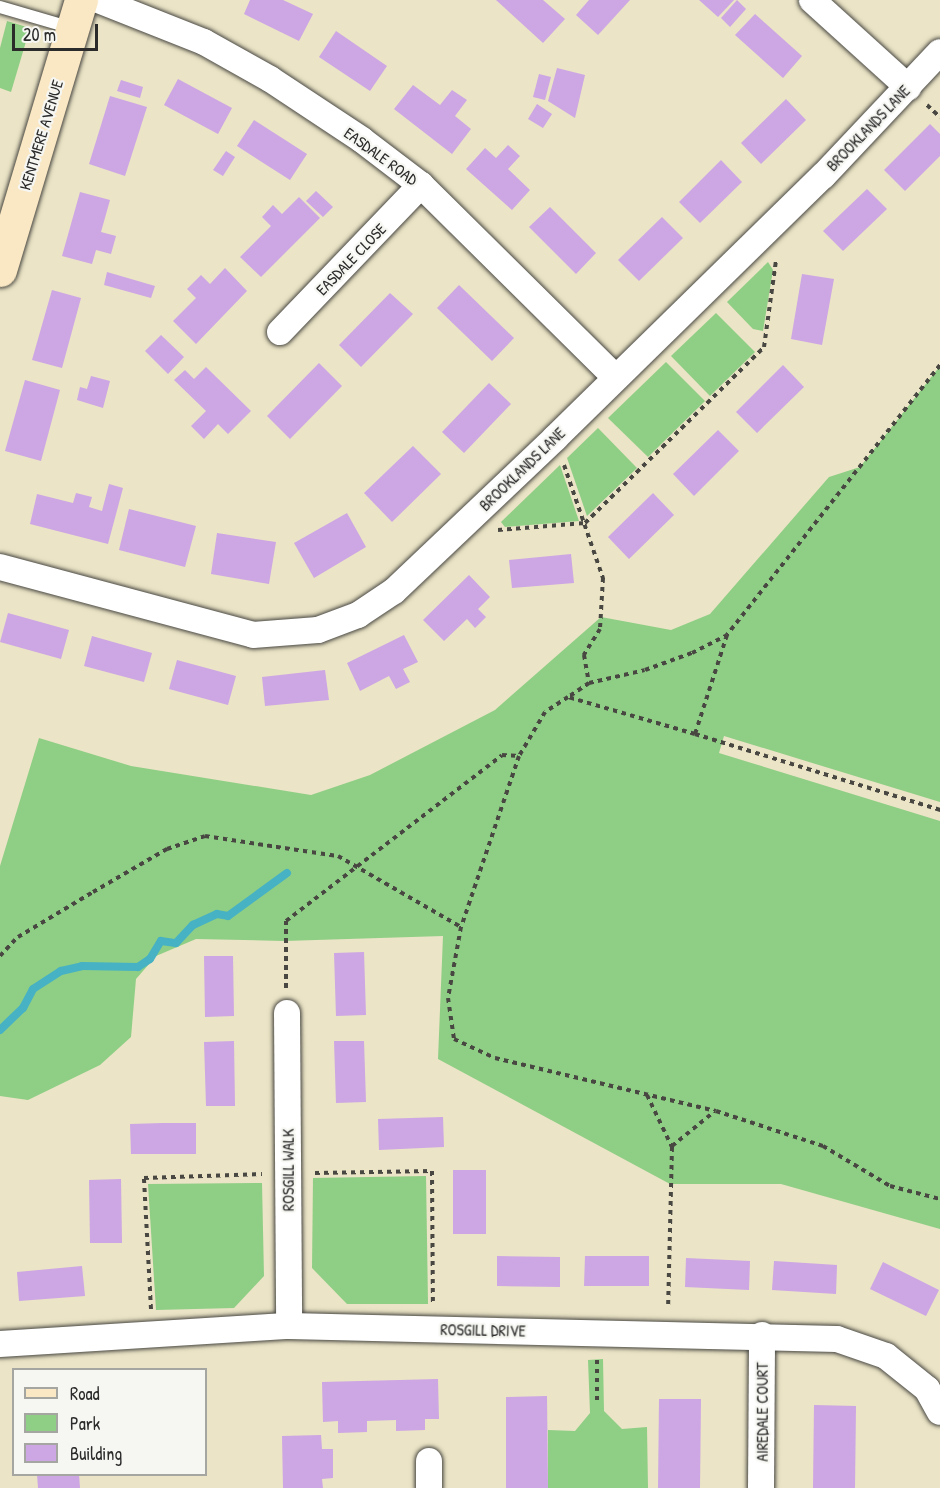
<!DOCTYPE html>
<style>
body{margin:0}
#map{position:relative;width:940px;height:1488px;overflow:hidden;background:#ebe4c6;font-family:"Patrick Hand",sans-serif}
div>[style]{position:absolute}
.green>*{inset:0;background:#8fce85}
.stream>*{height:8px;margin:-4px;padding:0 4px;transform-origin:4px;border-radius:4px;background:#46b2c4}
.building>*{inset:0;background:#cda6e4}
.path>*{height:4px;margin-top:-2px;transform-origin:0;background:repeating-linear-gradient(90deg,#484742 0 4.5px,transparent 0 9px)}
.roads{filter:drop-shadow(0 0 2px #484742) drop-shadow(0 0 2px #484742)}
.lane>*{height:12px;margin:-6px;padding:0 6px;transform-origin:6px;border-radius:6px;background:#fff}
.street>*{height:26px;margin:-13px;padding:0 13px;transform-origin:13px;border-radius:13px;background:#fff}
.secondary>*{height:33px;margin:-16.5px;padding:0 16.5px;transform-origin:16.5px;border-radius:16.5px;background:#fae7c3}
span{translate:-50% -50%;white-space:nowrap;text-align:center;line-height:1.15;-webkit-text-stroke:4.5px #f6f6f2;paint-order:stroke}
.street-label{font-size:16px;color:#2b2b2b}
.legend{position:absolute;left:12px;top:1368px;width:195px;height:108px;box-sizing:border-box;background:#f6f6f2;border:2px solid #a5a5a2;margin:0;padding:8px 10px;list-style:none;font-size:18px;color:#2b2b2b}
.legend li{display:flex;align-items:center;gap:12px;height:30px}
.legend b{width:30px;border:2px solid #a5a5a2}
.scale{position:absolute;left:12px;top:24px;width:86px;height:27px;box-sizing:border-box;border:3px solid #2b2b2b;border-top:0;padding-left:8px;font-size:18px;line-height:21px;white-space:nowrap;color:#2b2b2b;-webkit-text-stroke:4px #f6f6f2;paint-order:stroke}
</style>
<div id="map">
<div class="green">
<div style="clip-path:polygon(7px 21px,30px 28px,11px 92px,0 88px,0 48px)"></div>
<div style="clip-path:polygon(768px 262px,773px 270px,763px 331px,753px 329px,727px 302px)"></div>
<div style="clip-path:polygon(716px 313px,755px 352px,710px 396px,671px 356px)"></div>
<div style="clip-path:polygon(666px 362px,705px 401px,648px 457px,608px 418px)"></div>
<div style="clip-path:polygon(940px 366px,940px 802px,724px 736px,719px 753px,940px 821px,940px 1229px,781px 1184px,670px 1184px,438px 1059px,443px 936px,284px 941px,196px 939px,156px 956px,136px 979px,131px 1037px,100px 1065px,28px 1100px,0 1096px,0 866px,39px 738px,131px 766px,311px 795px,370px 775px,495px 710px,601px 617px,671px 630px,710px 614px,829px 477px,860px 467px)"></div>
<div style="clip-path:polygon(598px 428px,637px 468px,587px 516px,567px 458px)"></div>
<div style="clip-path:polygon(560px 465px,579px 521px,505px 527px,501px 522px)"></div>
<div style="clip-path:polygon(426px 1176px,428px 1304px,347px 1304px,312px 1268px,313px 1178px)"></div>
<div style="clip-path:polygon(262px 1183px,264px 1276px,234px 1308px,156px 1310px,148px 1184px)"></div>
<div style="clip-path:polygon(603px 1359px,604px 1411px,622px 1429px,647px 1427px,648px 1488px,548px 1488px,548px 1430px,575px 1431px,590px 1413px,588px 1360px)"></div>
</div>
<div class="stream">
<div style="left:0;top:1030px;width:32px;rotate:-44deg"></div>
<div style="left:23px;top:1008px;width:21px;rotate:-62deg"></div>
<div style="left:33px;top:989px;width:33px;rotate:-33deg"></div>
<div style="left:61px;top:971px;width:22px;rotate:-13deg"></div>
<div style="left:82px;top:966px;width:56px;rotate:1deg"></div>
<div style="left:138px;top:967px;width:14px;rotate:-34deg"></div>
<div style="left:150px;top:959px;width:21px;rotate:-59deg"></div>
<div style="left:161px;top:941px;width:15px;rotate:8deg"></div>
<div style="left:176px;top:943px;width:25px;rotate:-47deg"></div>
<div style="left:193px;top:925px;width:26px;rotate:-25deg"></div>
<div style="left:217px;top:914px;width:11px;rotate:10deg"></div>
<div style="left:228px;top:916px;width:73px;rotate:-36.1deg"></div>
</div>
<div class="building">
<div style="clip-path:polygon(250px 0,283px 0,313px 14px,299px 41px,244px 14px)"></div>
<div style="clip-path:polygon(496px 0,543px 0,565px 19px,543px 43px)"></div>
<div style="clip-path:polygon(589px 0,630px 0,598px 35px,576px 15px)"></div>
<div style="clip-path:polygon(699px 0,734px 0,718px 17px)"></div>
<div style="clip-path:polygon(737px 0,746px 9px,730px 27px,721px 18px)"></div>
<div style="clip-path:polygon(755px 14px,802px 56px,783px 78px,735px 35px)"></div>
<div style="clip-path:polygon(336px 31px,387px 66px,370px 91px,319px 57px)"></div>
<div style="clip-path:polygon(557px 68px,585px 75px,575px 118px,548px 101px)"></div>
<div style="clip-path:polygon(539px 74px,551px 77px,545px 100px,533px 97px)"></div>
<div style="clip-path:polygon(178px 79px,232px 108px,218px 134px,164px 105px)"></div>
<div style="clip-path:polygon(121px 80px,143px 87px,140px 98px,117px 91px)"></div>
<div style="clip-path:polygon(413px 85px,440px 105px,452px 90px,467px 100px,455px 116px,471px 129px,452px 154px,394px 109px)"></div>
<div style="clip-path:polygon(110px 96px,147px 107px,125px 176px,89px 164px)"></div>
<div style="clip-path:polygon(786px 99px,806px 120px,761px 164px,741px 143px)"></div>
<div style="clip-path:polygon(537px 104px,552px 114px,543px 128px,528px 119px)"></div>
<div style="clip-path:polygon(254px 120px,307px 154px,290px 180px,237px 146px)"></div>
<div style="clip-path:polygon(930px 124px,940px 134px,940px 156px,905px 191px,884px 170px)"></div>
<div style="clip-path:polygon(508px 145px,520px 156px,508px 169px,530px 190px,512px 210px,466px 169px,485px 148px,496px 158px)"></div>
<div style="clip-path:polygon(226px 151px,235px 157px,223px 176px,213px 170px)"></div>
<div style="clip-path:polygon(721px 160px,742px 182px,700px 223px,679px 202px)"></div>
<div style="clip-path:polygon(867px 189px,887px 209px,843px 251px,823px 231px)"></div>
<div style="clip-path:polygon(316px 191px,333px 207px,323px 217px,306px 201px)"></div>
<div style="clip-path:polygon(80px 192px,110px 200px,101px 232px,116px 236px,111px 254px,96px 250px,92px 264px,62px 256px)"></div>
<div style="clip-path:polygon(299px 197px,320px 218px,261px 277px,240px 257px,271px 226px,262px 217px,273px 205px,282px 214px)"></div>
<div style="clip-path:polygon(550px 207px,596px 253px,576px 274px,529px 227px)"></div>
<div style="clip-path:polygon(662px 217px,683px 238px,639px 281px,618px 260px)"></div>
<div style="clip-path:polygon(225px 268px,247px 291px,196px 344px,173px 321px,196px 298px,187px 289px,201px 275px,210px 284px)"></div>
<div style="clip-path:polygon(107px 272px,155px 286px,151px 298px,104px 285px)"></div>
<div style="clip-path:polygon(802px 274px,834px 279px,822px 345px,791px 339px)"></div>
<div style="clip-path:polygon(459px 285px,514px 338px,492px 361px,437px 308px)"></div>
<div style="clip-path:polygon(52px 290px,81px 298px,62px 368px,32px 360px)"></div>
<div style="clip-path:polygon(390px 293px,413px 314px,361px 367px,339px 345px)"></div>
<div style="clip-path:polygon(161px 335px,184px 357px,168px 374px,145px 351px)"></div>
<div style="clip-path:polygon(319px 363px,342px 386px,290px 439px,267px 416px)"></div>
<div style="clip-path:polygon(783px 365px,804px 387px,757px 433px,736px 412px)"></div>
<div style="clip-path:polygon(206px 367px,251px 411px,228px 434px,218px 424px,204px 439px,191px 426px,206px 411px,174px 380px,185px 370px,194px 379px)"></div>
<div style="clip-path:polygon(91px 376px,110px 381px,103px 408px,77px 400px,80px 387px,87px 389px)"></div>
<div style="clip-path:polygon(25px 380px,60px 390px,41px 461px,5px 451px)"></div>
<div style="clip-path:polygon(489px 383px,511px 404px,464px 453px,442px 432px)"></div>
<div style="clip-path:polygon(718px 430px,739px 451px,694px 496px,673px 474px)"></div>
<div style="clip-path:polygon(413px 446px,441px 474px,392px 522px,364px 493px)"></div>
<div style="clip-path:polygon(109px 484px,123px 488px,108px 544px,30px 524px,37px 494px,73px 503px,76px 493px,92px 497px,89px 507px,102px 511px)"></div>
<div style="clip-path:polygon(653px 493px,674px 515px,629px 559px,608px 537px)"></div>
<div style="clip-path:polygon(129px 509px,196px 526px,185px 567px,119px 550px)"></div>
<div style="clip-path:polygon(347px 513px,366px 547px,314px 578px,294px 543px)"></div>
<div style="clip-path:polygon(217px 533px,276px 542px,269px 584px,211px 574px)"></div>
<div style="clip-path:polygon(571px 554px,574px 583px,512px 588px,509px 560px)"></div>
<div style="clip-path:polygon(469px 575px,490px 597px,478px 609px,486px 617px,475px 628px,467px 619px,444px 641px,423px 620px)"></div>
<div style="clip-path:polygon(8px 613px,69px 630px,61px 659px,0 642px)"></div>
<div style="clip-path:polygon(404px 635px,418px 662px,403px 669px,410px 682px,396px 689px,389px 676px,360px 691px,347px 663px)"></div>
<div style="clip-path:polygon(92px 636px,152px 653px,144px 682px,84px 666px)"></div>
<div style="clip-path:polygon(177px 660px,236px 676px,228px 705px,169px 689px)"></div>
<div style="clip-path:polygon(325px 670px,329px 700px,265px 706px,262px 677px)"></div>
<div style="clip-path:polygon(364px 952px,366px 1015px,336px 1016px,334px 953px)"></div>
<div style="clip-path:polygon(204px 956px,233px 956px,234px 1016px,205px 1017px)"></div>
<div style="clip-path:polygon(234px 1041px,235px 1106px,206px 1106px,204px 1042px)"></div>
<div style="clip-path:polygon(334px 1041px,364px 1041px,366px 1102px,336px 1103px)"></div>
<div style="clip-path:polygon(443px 1117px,444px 1147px,379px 1150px,378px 1119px)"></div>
<div style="clip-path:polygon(163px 1123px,196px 1123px,196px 1154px,131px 1154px,130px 1124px)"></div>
<div style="clip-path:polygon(453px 1170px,486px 1170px,486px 1234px,453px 1234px)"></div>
<div style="clip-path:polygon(121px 1179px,122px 1243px,90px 1243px,89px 1180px)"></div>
<div style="clip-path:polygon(497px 1256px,560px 1257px,560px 1287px,497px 1286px)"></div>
<div style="clip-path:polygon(585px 1256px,649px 1256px,649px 1286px,584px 1286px)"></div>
<div style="clip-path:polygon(686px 1258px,750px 1261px,749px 1290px,685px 1287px)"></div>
<div style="clip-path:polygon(774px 1261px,837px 1265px,836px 1294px,772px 1290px)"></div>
<div style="clip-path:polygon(883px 1262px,939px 1290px,926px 1316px,870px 1289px)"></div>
<div style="clip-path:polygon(82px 1266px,85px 1296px,19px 1301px,17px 1272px)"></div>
<div style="clip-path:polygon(438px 1379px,439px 1419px,425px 1419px,425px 1430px,396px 1431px,396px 1420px,367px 1421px,367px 1432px,338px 1433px,338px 1421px,323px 1422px,322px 1382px)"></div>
<div style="clip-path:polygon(547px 1396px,548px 1488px,506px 1488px,506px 1397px)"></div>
<div style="clip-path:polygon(659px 1399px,701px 1399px,700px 1488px,658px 1488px)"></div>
<div style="clip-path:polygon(814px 1405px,856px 1406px,855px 1488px,813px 1488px)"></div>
<div style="clip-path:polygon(321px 1435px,322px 1449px,333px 1449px,333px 1478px,322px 1479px,323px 1488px,283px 1488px,282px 1436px)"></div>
<div style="clip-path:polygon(37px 1474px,79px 1474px,80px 1488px,38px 1488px)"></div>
</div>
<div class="path">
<div style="left:927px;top:105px;width:18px;rotate:43deg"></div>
<div style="left:940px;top:365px;width:344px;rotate:128.3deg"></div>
<div style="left:727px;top:635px;width:104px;rotate:107.9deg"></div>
<div style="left:695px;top:734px;width:132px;rotate:-163.8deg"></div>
<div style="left:568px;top:697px;width:27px;rotate:147deg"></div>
<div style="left:545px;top:712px;width:51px;rotate:120.6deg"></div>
<div style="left:519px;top:756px;width:181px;rotate:108.7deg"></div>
<div style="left:461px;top:927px;width:72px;rotate:100.4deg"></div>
<div style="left:448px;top:998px;width:41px;rotate:81.7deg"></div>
<div style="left:454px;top:1039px;width:45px;rotate:24.9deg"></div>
<div style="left:495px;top:1058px;width:227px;rotate:13.5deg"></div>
<div style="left:716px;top:1111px;width:113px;rotate:18.1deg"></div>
<div style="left:823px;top:1146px;width:78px;rotate:30.8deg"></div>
<div style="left:890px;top:1186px;width:52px;rotate:14.6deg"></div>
<div style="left:564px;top:465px;width:120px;rotate:71deg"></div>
<div style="left:603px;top:578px;width:51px;rotate:93.4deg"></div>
<div style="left:600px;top:629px;width:31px;rotate:122deg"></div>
<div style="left:584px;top:655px;width:28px;rotate:80deg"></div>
<div style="left:589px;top:683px;width:25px;rotate:146deg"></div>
<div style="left:498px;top:530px;width:87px;rotate:-4.6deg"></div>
<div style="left:585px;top:523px;width:251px;rotate:-44.5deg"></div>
<div style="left:764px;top:347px;width:88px;rotate:-82.1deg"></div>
<div style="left:589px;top:683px;width:57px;rotate:-13.1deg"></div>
<div style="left:645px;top:670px;width:50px;rotate:-19.9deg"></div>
<div style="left:692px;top:653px;width:39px;rotate:-27deg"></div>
<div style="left:695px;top:734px;width:257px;rotate:17.2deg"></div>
<div style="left:0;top:956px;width:26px;rotate:-47deg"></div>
<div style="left:18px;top:937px;width:87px;rotate:-31deg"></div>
<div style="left:93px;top:892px;width:86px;rotate:-30.2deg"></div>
<div style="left:167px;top:849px;width:40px;rotate:-18.9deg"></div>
<div style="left:205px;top:836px;width:134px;rotate:8.6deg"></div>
<div style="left:338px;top:856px;width:142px;rotate:30deg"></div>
<div style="left:286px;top:988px;width:67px;rotate:-90deg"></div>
<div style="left:286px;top:921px;width:272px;rotate:-37.5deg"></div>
<div style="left:502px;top:755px;width:17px;rotate:3deg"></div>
<div style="left:647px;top:1095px;width:58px;rotate:64.3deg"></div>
<div style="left:672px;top:1147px;width:162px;rotate:91.4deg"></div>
<div style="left:672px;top:1146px;width:55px;rotate:-39.1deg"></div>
<div style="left:315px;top:1173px;width:117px;rotate:-1deg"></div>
<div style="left:432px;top:1171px;width:133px;rotate:89.6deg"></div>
<div style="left:151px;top:1309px;width:131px;rotate:-93.1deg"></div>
<div style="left:144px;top:1178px;width:118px;rotate:-1.9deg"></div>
<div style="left:597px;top:1360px;width:45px;rotate:90deg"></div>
</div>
<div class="roads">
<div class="lane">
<div style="left:0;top:7px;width:75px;rotate:16.3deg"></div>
</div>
<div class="street">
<div style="left:98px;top:0;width:114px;rotate:21.6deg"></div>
<div style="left:204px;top:42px;width:76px;rotate:29.3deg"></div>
<div style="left:270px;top:79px;width:110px;rotate:33.5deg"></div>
<div style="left:362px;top:140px;width:74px;rotate:37.3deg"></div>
<div style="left:421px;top:185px;width:274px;rotate:44.7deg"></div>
<div style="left:812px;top:0;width:130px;rotate:42.2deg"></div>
<div style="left:280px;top:332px;width:204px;rotate:-46.2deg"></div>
<div style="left:0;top:567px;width:262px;rotate:15deg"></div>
<div style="left:253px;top:635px;width:65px;rotate:-4.4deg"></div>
<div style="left:318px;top:630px;width:43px;rotate:-20.6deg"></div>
<div style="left:358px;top:615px;width:43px;rotate:-33.7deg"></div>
<div style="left:394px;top:591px;width:222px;rotate:-43.5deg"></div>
<div style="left:555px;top:438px;width:375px;rotate:-44.4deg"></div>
<div style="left:823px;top:176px;width:170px;rotate:-46.7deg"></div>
<div style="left:287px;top:1013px;width:313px;rotate:89.6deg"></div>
<div style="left:0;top:1344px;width:290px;rotate:-3.6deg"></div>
<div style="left:289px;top:1326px;width:548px;rotate:1.36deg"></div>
<div style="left:837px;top:1339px;width:52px;rotate:19.1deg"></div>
<div style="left:886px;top:1356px;width:53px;rotate:38.8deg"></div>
<div style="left:927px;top:1389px;width:26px;rotate:61deg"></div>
<div style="left:429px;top:1461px;width:27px;rotate:90deg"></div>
<div style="left:761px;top:1488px;width:153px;rotate:-89.6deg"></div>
</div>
<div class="secondary">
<div style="left:0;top:270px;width:282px;rotate:-73.3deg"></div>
</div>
</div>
<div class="street-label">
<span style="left:868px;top:128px;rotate:-46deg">BROOKLANDS LANE</span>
<span style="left:41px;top:135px;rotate:-73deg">KENTMERE AVENUE</span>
<span style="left:381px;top:156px;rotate:36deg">EASDALE ROAD</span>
<span style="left:351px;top:259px;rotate:-46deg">EASDALE CLOSE</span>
<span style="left:522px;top:469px;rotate:-44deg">BROOKLANDS LANE</span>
<span style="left:288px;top:1170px;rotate:-90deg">ROSGILL WALK</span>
<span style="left:483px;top:1330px;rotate:1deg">ROSGILL DRIVE</span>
<span style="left:762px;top:1412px;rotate:-90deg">AIREDALE COURT</span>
</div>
<ul class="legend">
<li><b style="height:8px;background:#fae7c3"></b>Road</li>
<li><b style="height:16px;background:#8fce85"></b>Park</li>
<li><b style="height:16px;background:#cda6e4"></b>Building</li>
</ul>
<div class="scale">20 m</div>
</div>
